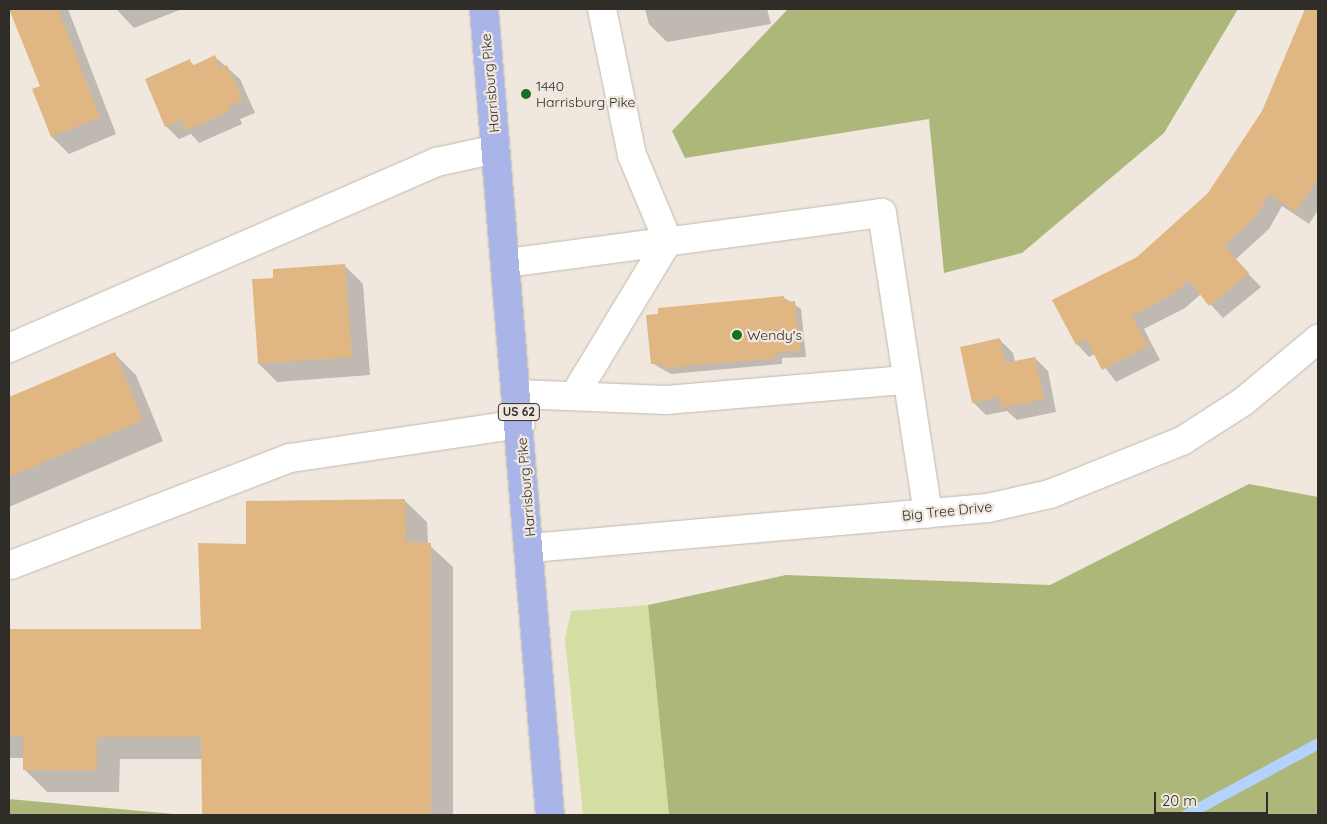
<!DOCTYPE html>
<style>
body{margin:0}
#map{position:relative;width:1327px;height:824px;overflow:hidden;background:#f0e8de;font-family:Quicksand,sans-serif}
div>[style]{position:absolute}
.green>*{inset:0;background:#d5dea2}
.forest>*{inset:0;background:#aeb77a}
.shadow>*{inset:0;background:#0003}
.stream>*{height:11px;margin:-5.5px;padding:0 5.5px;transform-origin:5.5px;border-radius:5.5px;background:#b4d3fc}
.building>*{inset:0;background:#e0b783}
.roads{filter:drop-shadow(0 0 1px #c0b9af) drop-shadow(0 0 1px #c0b9af)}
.minor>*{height:28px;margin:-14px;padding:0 14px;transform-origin:14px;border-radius:14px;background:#fff}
.major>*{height:28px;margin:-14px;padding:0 14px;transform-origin:14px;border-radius:14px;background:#a9b4e9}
.dots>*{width:14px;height:14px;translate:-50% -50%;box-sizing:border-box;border:2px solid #f0e8de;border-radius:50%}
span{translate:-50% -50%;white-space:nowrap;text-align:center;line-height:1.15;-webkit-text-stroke:4.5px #f0e8de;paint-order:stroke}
.shield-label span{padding:1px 4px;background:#f0e8de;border:1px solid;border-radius:4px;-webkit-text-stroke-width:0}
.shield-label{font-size:12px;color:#302d29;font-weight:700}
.street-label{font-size:14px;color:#302d29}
.poi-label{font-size:14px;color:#302d29}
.left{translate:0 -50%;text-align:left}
.frame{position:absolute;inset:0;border:10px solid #302d29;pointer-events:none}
.scale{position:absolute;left:1154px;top:792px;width:114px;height:22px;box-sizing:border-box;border:2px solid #302d29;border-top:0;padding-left:6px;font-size:15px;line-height:18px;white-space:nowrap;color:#302d29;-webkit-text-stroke:4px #f0e8de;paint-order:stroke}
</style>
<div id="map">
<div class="green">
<div style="clip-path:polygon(648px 605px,669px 815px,583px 815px,565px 639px,571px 611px)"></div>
</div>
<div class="forest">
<div style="clip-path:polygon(788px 9px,1238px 9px,1164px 133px,1022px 253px,944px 273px,929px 119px,685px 158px,672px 131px)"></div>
<div style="clip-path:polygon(1249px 484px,1318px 497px,1318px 815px,669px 815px,648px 605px,786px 575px,1050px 585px)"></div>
<div style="clip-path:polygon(9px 799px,185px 815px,9px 815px)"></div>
</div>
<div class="shadow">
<div style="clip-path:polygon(10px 9px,68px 9px,116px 134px,69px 154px,52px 137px,42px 86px)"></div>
<div style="clip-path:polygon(116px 9px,182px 9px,134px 28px)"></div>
<div style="clip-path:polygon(645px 9px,767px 9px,771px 24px,667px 42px,649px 24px)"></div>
<div style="clip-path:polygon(1306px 9px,1318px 9px,1318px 148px,1312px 159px,1318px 163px,1318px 210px,1309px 224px,1282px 206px,1269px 229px,1235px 260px,1261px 287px,1223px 318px,1201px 294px,1185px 308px,1144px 329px,1160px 360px,1116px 382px,1095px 354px,1089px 357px,1077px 344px,1137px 258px,1209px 194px,1264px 111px)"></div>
<div style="clip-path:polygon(215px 57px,240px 79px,255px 113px,240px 119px,242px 124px,199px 143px,191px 134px,179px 139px,166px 126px,189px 61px,195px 66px)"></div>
<div style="clip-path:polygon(344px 265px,363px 284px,370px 375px,277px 382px,259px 364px,274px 279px)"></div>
<div style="clip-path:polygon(783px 297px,801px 309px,806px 357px,782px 358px,782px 364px,671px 374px,652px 363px)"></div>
<div style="clip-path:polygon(1000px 340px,1013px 353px,1015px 362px,1035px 358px,1048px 371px,1056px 412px,1017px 420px,1007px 411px,986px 415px,973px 402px)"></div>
<div style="clip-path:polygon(115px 354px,136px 375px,163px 441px,9px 507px,9px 398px)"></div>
<div style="clip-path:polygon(404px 500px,427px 522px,428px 544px,453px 567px,453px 815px,204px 815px,202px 759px,120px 759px,119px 792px,47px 792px,24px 769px,24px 758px,9px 758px,9px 630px,202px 631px,248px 545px)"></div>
</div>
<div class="stream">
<div style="left:1185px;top:815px;width:151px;rotate:-28.4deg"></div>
</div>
<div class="building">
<div style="clip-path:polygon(9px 9px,58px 9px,100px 117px,51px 137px,32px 89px,40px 86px)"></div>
<div style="clip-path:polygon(1305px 9px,1318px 9px,1318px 178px,1296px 212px,1269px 194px,1256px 216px,1224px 246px,1249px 273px,1209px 306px,1189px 280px,1172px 295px,1132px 316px,1148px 346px,1102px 370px,1086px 339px,1076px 345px,1052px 300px,1137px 257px,1208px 193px,1262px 111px)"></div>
<div style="clip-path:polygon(215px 55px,220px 68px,227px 65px,243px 100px,228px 106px,230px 111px,185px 131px,181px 120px,165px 127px,145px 79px,190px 59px,192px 66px)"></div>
<div style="clip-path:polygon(345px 264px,352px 357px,258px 364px,252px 279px,273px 278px,273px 269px)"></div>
<div style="clip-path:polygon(784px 296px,785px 302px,795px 301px,800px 351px,776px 352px,777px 358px,663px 368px,662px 363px,651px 364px,646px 315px,658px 314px,658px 308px)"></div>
<div style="clip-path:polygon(1000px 338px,1005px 363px,1035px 357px,1044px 399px,1003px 408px,999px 397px,972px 403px,960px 347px)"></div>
<div style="clip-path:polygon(115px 352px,143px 420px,9px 477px,9px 397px)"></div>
<div style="clip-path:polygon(405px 499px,406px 542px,431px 543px,431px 815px,202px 815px,201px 737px,97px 737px,97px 770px,23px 770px,23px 736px,9px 736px,9px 629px,201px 629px,198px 543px,246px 544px,246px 501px)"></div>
</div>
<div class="roads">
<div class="minor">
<div style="left:602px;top:9px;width:149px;rotate:78.4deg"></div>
<div style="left:632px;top:155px;width:93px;rotate:67.3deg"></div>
<div style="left:507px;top:263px;width:378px;rotate:-7.6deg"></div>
<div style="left:882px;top:213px;width:304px;rotate:81.3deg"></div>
<div style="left:9px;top:348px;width:467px;rotate:-23.5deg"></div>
<div style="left:437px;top:162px;width:60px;rotate:-12.4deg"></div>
<div style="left:518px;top:394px;width:148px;rotate:2.3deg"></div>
<div style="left:666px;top:400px;width:241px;rotate:-4.8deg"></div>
<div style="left:574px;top:396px;width:181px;rotate:-58.8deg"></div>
<div style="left:531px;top:548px;width:459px;rotate:-5deg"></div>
<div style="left:988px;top:508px;width:64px;rotate:-12.7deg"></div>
<div style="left:1050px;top:494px;width:142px;rotate:-21.9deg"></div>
<div style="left:1182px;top:441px;width:74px;rotate:-32.8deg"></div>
<div style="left:1244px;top:401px;width:97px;rotate:-40deg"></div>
<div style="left:11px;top:565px;width:299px;rotate:-21deg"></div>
<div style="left:290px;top:458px;width:233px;rotate:-8.4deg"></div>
</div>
<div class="major">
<div style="left:484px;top:9px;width:809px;rotate:85.32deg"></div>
</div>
</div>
<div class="dots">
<div style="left:526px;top:94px;background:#15711e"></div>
<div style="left:737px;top:335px;background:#15711e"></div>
</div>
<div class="shield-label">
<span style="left:519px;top:412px">US 62</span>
</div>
<div class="street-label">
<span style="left:490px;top:83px;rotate:-95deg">Harrisburg Pike</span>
<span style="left:526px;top:487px;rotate:-95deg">Harrisburg Pike</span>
<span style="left:947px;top:511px;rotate:-6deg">Big Tree Drive</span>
</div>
<div class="poi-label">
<span class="left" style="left:536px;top:94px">1440<br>Harrisburg Pike</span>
<span class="left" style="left:747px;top:335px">Wendy's</span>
</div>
<div class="frame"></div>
<div class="scale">20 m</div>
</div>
